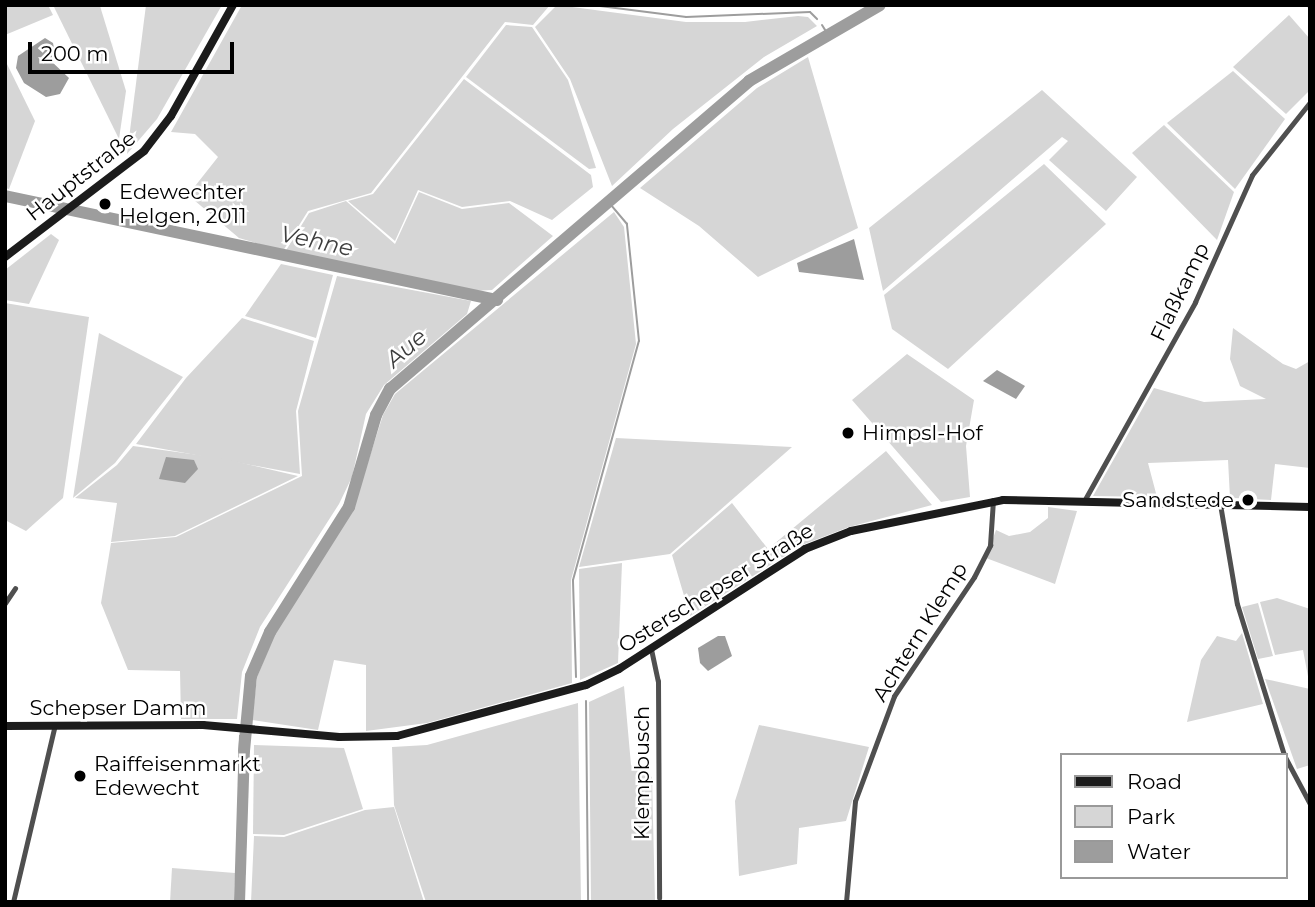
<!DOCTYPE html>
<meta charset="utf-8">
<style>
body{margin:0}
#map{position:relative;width:1315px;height:907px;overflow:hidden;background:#fff;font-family:Montserrat,sans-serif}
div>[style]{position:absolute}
.green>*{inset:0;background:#d6d6d6}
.water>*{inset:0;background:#9d9d9d}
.stream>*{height:2px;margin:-1px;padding:0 1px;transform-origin:1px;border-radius:1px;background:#9d9d9d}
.river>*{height:12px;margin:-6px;padding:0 6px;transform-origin:6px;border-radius:6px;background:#9d9d9d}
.street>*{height:5px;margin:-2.5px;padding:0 2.5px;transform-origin:2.5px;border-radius:2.5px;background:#4f4f4f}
.secondary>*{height:8px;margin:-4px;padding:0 4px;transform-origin:4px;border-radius:4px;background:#1c1c1c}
.dots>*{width:19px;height:19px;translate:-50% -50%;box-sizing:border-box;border:4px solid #fff;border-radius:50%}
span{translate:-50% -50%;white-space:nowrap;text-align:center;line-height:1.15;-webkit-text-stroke:5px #fff;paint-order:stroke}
.street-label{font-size:21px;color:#000}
.poi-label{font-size:21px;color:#000}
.left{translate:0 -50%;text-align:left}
.right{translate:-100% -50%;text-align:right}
.water-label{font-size:23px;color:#3e3e3e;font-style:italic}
.frame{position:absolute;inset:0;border:7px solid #000;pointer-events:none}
.legend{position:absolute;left:1060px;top:753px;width:228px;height:126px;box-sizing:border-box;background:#fff;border:2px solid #999;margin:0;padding:9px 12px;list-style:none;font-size:21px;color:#000}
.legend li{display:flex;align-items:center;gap:14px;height:35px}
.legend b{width:35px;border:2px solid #999}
.scale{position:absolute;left:28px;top:42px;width:206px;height:32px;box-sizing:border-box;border:4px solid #000;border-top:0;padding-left:9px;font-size:21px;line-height:24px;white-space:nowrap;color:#000;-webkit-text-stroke:5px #fff;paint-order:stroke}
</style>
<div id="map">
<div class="green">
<div style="clip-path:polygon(5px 5px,48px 5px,53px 15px,5px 35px)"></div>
<div style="clip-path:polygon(53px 5px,100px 6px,126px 91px,119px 139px)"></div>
<div style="clip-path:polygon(146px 5px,222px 5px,157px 119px,127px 154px)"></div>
<div style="clip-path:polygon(242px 5px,550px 5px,533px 25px,505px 22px,371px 193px,308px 211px,283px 251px,239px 238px,188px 195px,218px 157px,195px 134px,171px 132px)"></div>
<div style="clip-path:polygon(557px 5px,686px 22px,745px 22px,798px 16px,808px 17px,817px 26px,764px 57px,673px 129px,612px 186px,570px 79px,535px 27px)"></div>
<div style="clip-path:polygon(1289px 15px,1310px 39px,1310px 90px,1286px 114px,1233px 67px)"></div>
<div style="clip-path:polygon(506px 25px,532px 27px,568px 80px,596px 168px,589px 169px,466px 77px)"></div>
<div style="clip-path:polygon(808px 57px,858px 228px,758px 277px,699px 226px,640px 188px,757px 88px)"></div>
<div style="clip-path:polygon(5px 60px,35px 121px,9px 189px,5px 188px)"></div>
<div style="clip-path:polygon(1233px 71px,1285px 119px,1235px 189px,1167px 123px)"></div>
<div style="clip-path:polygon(464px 79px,591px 175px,593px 187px,552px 220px,510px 201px,462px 207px,418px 190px,395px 241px,348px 201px,373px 194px)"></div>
<div style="clip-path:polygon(1042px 90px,1137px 177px,1106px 211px,1049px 160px,1068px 141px,1062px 137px,883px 291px,869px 228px)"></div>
<div style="clip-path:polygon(1164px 125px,1234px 192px,1217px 240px,1132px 153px)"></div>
<div style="clip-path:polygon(1044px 164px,1106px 224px,948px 369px,892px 329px,884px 295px)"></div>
<div style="clip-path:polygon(419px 192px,462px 209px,509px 203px,553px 236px,492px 290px,473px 291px,285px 252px,309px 213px,346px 201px,395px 244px)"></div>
<div style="clip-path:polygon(614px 212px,624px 227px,636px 344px,571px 580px,572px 683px,427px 723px,366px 731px,366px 665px,334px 660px,318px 730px,252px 720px,257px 677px,275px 633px,352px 512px,383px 415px,395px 394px)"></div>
<div style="clip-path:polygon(51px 234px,59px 240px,29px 304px,5px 300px,5px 270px)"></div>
<div style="clip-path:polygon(281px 264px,333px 275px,316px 338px,245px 316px)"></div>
<div style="clip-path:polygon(337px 276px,471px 301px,467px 314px,384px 385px,366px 414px,352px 477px,339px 504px,260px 627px,242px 672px,237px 719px,181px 719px,180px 671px,128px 670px,101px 603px,111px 543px,176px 537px,302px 476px,298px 411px)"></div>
<div style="clip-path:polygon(5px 303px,89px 317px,63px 498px,26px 531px,5px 520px)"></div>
<div style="clip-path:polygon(242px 318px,314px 341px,296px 411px,300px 474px,136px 444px,186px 378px)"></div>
<div style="clip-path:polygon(1233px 328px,1283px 364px,1296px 369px,1310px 361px,1310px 468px,1275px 464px,1271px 500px,1230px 498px,1228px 460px,1148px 463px,1157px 497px,1093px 496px,1154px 388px,1204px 402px,1266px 399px,1240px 386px,1230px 359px)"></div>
<div style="clip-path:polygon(99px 333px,183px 377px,115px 463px,73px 498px)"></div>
<div style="clip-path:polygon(907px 354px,974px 400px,966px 446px,970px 497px,941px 502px,852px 400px)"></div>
<div style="clip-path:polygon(616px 438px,792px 447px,670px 554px,579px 567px)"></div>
<div style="clip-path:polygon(133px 446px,221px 458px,298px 476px,175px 536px,111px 542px,117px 503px,75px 498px,117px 465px)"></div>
<div style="clip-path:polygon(886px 451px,932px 505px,849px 527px,802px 545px,690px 616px,672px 555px,732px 503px,768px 549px)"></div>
<div style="clip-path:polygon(1048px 507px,1077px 511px,1055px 584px,986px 558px,996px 530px,1009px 536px,1030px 532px,1048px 518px)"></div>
<div style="clip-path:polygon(622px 563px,618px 663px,580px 680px,579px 569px)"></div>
<div style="clip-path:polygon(1277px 598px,1310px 609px,1310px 687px,1303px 650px,1275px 655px,1260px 602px)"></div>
<div style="clip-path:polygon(1258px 603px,1273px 656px,1258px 659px,1242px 607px)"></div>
<div style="clip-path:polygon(1242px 633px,1263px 704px,1187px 722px,1201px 660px,1217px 636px,1236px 641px)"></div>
<div style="clip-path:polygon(1265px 679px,1310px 689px,1310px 765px,1297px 769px)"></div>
<div style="clip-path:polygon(624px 686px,631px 765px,652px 777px,655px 902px,591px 902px,589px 702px)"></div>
<div style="clip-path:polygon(578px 703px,581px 902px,426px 902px,394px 805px,392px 747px,427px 745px)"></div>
<div style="clip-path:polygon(759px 725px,869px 747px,846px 821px,799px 828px,797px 864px,739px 876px,735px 801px)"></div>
<div style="clip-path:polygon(254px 745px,344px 748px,363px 809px,284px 835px,253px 834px)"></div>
<div style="clip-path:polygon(394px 807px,424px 902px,251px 902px,254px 836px,284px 837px,365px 810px)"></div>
<div style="clip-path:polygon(172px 868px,235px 873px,234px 902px,170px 902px)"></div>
</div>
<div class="water">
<div style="clip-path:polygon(45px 38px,53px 43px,55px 53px,50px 60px,69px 78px,60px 94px,46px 97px,24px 83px,16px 68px,18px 56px)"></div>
<div style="clip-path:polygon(854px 239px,864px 280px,799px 272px,797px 263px)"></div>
<div style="clip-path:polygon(997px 370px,1025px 386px,1016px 399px,983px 381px)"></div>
<div style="clip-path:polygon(166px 457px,194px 460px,198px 469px,185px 483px,159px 479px)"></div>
<div style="clip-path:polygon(718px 636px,725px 636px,732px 656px,708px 671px,700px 663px,698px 648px)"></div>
<div style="clip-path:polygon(239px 735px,247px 735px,250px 748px,245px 902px,234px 902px)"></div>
</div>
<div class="stream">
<div style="left:592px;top:5px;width:95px;rotate:7.3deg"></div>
<div style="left:686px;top:17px;width:124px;rotate:-2.3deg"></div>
<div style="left:810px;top:12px;width:10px;rotate:45deg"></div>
<div style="left:822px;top:25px;width:9px;rotate:58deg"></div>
<div style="left:576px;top:677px;width:97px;rotate:-91.8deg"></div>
<div style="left:573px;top:580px;width:248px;rotate:-74.6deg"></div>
<div style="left:639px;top:341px;width:118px;rotate:-95.9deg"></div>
<div style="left:627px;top:224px;width:30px;rotate:-130deg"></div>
<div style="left:586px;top:701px;width:201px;rotate:89.4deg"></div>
</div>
<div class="river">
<div style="left:5px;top:196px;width:503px;rotate:11.94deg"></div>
<div style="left:244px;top:751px;width:75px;rotate:-84.7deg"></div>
<div style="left:251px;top:676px;width:48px;rotate:-66.6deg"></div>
<div style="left:270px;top:632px;width:148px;rotate:-57.7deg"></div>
<div style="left:349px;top:507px;width:96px;rotate:-73.6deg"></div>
<div style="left:376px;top:415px;width:30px;rotate:-62deg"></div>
<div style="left:390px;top:389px;width:473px;rotate:-40.6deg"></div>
<div style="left:749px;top:81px;width:151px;rotate:-30.1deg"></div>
</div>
<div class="street">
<div style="left:1309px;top:5px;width:1px;rotate:45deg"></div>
<div style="left:1084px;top:501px;width:228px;rotate:-60.8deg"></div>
<div style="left:1195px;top:302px;width:139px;rotate:-65.8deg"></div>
<div style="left:1252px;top:175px;width:93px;rotate:-51.5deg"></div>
<div style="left:1220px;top:504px;width:101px;rotate:80.4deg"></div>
<div style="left:1237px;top:604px;width:158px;rotate:72.7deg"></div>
<div style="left:5px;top:603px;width:18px;rotate:-56deg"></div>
<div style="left:651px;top:649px;width:33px;rotate:78deg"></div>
<div style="left:658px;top:681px;width:217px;rotate:89.7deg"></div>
<div style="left:1285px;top:757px;width:53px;rotate:62deg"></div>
<div style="left:13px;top:902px;width:182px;rotate:-76.7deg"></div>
<div style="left:846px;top:902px;width:101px;rotate:-84.9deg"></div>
<div style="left:855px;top:801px;width:112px;rotate:-69.6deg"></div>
<div style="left:894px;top:696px;width:143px;rotate:-56.1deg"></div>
<div style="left:974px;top:577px;width:36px;rotate:-63deg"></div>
<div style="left:990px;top:545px;width:45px;rotate:-86.2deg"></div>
</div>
<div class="secondary">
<div style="left:5px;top:257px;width:175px;rotate:-37.3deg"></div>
<div style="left:144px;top:151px;width:44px;rotate:-52.4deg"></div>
<div style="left:171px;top:116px;width:127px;rotate:-60.8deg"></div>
<div style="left:5px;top:726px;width:198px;rotate:-0.3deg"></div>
<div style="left:203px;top:725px;width:137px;rotate:5deg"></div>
<div style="left:339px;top:737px;width:58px;rotate:-1deg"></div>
<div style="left:397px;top:736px;width:196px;rotate:-15.1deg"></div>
<div style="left:586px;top:685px;width:37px;rotate:-26deg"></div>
<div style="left:619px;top:669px;width:221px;rotate:-32.8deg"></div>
<div style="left:805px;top:549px;width:49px;rotate:-21.4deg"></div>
<div style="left:851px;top:531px;width:155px;rotate:-11.5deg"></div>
<div style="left:1003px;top:500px;width:307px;rotate:1.3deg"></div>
</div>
<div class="dots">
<div style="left:105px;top:204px;background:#000"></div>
<div style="left:848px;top:433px;background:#000"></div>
<div style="left:1248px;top:500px;background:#000"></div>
<div style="left:80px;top:776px;background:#000"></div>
</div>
<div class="street-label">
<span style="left:81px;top:176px;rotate:-38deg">Hauptstraße</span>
<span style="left:1180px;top:292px;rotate:-64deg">Flaßkamp</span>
<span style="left:716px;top:588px;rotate:-32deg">Osterschepser Straße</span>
<span style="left:920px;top:632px;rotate:-58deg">Achtern Klemp</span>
<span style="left:118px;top:708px">Schepser Damm</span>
<span style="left:642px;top:773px;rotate:-90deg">Klempbusch</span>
</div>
<div class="poi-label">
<span class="left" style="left:119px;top:204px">Edewechter<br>Helgen, 2011</span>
<span class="left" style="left:862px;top:433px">Himpsl-Hof</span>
<span class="right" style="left:1234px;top:500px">Sandstede</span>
<span class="left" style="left:94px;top:776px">Raiffeisenmarkt<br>Edewecht</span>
</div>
<div class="water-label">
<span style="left:317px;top:241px;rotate:12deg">Vehne</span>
<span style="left:406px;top:348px;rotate:-41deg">Aue</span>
</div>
<div class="frame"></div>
<ul class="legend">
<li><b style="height:9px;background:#1c1c1c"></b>Road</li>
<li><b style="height:19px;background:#d6d6d6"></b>Park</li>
<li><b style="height:19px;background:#9d9d9d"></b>Water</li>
</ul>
<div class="scale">200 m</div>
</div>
